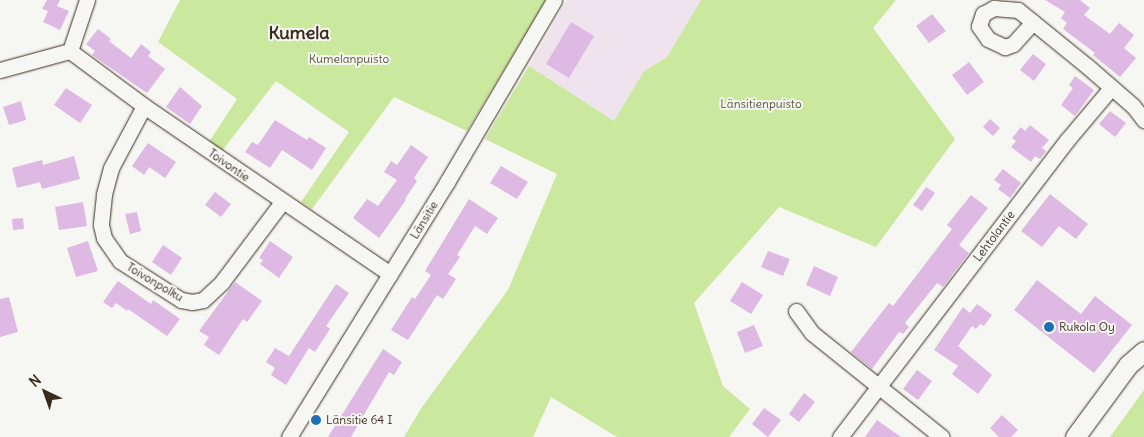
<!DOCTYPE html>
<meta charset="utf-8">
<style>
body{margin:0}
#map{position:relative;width:1144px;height:437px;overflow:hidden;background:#f6f6f2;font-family:Delius,sans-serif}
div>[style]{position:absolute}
.built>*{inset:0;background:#efe4ee}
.green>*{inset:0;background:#cbe89f}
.building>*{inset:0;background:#deb9e3}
.roads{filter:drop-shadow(0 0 1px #3b2a1e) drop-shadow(0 0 1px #3b2a1e)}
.minor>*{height:15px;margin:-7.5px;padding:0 7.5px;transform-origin:7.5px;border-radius:7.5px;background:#f6f6f2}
.tertiary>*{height:19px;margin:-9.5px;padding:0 9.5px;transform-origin:9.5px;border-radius:9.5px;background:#f6f6f2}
.dots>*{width:14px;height:14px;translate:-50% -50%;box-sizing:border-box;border:2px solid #f6f6f2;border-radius:50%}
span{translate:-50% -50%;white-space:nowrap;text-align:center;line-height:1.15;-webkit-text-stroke:4px #f6f6f2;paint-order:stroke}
.park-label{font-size:12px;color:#585038}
.street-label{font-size:12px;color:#3b2a1e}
.poi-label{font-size:12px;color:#3b2a1e}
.left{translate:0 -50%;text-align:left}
.district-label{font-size:18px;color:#3b2a1e;font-weight:700}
.north{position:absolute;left:20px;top:367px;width:50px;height:50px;-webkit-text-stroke:4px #f6f6f2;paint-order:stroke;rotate:318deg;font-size:14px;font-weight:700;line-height:20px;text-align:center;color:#3b2a1e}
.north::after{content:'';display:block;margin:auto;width:18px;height:22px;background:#3b2a1e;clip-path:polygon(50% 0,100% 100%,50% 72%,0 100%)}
</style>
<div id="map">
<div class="built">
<div style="clip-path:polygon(567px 0,701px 0,667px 57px,644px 71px,614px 121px,529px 66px)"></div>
</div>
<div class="green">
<div style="clip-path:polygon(180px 0,546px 0,467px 131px,394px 97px,312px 209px,301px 202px,349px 132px,276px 81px,222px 151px,209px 142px,237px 99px,158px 42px)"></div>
<div style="clip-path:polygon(701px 0,896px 0,873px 28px,955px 139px,876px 247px,779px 207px,694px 303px,723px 386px,750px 409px,729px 437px,617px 437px,551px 397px,533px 437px,404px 437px,422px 407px,508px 290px,557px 174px,485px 139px,529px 66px,614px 121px,644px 71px,667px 57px)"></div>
<div style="clip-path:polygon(1144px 390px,1144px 437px,1110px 437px)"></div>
</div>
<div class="building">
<div style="clip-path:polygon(47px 0,60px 0,57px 6px,69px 11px,60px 30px,43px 22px,48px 11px,42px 9px)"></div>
<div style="clip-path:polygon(1045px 0,1080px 0,1090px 8px,1084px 15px,1110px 34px,1119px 23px,1134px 35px,1124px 48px,1136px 58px,1120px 77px,1093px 55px,1095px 53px,1063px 29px,1067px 23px,1061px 18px,1065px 12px)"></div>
<div style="clip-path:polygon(932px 14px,946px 31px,929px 43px,916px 26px)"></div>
<div style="clip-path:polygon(571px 22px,594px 36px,569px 78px,546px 64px)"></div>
<div style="clip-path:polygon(98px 29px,111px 39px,109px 41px,131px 58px,141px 44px,151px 52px,148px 56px,165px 69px,147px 93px,92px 55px,95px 51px,86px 44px)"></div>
<div style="clip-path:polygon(1033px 54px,1046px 64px,1034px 81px,1020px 70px)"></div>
<div style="clip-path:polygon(969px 62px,984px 82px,967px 95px,952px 75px)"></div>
<div style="clip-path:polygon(1075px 76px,1094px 90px,1075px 116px,1061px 105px,1073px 88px,1069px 85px)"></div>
<div style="clip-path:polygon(180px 87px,202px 106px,190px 124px,166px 107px)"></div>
<div style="clip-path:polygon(66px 88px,92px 105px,80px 123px,54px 105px)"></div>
<div style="clip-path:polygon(21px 101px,26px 120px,9px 125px,3px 107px)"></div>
<div style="clip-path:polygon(1110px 111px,1126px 123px,1115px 137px,1099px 124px)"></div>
<div style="clip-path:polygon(990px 119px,1000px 128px,993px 136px,983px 127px)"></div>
<div style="clip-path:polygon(275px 120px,307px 140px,309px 137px,326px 148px,312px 170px,282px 150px,270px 168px,245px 152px,252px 142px,258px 145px)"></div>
<div style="clip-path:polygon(1030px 125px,1049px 140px,1042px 148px,1046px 151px,1040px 159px,1035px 156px,1031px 162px,1011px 147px,1016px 141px,1012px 138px,1021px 127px,1025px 131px)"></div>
<div style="clip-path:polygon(148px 143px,176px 162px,165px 178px,149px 167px,144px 175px,132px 166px)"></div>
<div style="clip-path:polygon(411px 145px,428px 157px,414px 178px,417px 181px,405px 199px,406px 200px,379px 238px,353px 218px,367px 199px,378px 206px,397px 180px,384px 172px,391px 161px,397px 165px)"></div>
<div style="clip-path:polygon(74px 156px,80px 179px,42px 189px,40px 182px,17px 188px,12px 168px,42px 160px,43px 165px)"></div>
<div style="clip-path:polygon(501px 166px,528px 182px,517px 199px,490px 183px)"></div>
<div style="clip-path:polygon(1003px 169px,1021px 183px,1010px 198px,998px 189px,1001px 185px,994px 180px)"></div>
<div style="clip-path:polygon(926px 187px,935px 193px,922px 211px,913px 205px)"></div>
<div style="clip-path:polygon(215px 192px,231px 204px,221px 217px,205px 205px)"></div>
<div style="clip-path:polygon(1050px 194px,1088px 224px,1076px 239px,1059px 226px,1042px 247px,1021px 231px)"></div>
<div style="clip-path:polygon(971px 195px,988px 208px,959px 245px,969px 253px,943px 287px,937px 283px,905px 323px,909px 327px,903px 334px,899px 332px,872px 369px,851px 352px,889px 303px,893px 306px,952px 229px,947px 225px)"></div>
<div style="clip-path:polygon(469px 199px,498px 218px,487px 234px,475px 226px,457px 255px,460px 257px,448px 274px,456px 279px,443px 299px,437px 295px,408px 340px,391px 330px,412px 297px,415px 299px,431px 275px,425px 271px)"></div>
<div style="clip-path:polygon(83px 202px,87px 226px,59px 230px,55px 207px)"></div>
<div style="clip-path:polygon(137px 212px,141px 231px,130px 234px,125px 214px)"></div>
<div style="clip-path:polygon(23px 218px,24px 229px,13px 230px,12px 219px)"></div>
<div style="clip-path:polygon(88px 241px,98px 271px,76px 277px,67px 248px)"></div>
<div style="clip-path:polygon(270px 241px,293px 257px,279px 278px,260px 264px,263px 260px,259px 258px)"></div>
<div style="clip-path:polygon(163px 245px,182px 258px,171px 275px,152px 262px)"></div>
<div style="clip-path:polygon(768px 251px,790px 259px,783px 276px,761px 267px)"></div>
<div style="clip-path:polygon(814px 266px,838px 277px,830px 296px,806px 285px)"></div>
<div style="clip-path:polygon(1037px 280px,1081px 314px,1095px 296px,1132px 325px,1094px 373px,1014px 310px)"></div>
<div style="clip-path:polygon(118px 281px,151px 304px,153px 300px,180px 319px,167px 336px,128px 309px,127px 311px,116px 303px,112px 308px,103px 302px)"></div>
<div style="clip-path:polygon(235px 282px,262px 301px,247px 322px,243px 319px,219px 355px,204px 345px,209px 337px,199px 331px)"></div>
<div style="clip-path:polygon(742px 282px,763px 295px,751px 314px,730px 301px)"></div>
<div style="clip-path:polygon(336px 284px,349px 293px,326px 326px,330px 329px,315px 352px,309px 348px,286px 385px,271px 375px,275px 368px,266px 362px,275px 348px,289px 356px)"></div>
<div style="clip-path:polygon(9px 297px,18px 332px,0 337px,0 299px)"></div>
<div style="clip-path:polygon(977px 304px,992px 315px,984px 326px,980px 324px,976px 329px,972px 326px,958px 346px,992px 375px,978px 394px,952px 374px,958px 366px,934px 350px,963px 307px,970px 313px)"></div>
<div style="clip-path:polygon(754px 325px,763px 346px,745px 353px,737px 332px)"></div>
<div style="clip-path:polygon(383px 349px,402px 362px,394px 375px,389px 372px,351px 437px,328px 437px)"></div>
<div style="clip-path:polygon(917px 370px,932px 381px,918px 400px,903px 389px)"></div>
<div style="clip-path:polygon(804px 393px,815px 402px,799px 422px,789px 414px)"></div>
<div style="clip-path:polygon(764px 408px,781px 420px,768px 437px,752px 424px)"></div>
<div style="clip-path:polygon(1002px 415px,1018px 430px,1011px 437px,999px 437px,990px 428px)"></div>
<div style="clip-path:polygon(877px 420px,901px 437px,865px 437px)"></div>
</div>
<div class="roads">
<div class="minor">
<div style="left:1033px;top:22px;width:30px;rotate:132deg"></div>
<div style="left:1013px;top:44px;width:9px;rotate:159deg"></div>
<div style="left:1005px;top:47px;width:19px;rotate:-155deg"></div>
<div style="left:988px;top:39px;width:16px;rotate:-125deg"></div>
<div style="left:979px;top:26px;width:13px;rotate:-72deg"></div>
<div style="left:983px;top:14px;width:13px;rotate:-29deg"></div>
<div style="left:994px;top:8px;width:24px;rotate:5deg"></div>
<div style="left:1018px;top:10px;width:89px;rotate:39.1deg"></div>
<div style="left:1087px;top:66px;width:61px;rotate:41deg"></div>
<div style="left:1133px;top:106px;width:18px;rotate:52deg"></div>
<div style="left:70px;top:51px;width:92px;rotate:36.6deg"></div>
<div style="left:144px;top:106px;width:298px;rotate:34.3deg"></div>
<div style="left:0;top:70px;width:73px;rotate:-15.2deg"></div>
<div style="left:70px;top:51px;width:54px;rotate:-71.6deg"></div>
<div style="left:144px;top:106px;width:70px;rotate:118deg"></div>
<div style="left:111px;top:168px;width:28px;rotate:105deg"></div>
<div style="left:104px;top:195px;width:30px;rotate:96deg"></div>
<div style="left:101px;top:225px;width:13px;rotate:77deg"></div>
<div style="left:104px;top:238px;width:28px;rotate:55deg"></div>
<div style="left:120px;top:261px;width:72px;rotate:32.6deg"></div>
<div style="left:181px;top:300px;width:11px;rotate:10deg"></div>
<div style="left:192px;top:302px;width:11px;rotate:-10deg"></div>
<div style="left:203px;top:300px;width:26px;rotate:-43deg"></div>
<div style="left:222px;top:282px;width:100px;rotate:-53.1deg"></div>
<div style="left:796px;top:311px;width:27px;rotate:54deg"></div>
<div style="left:812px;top:333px;width:166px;rotate:38.7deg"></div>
<div style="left:289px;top:437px;width:300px;rotate:-58.2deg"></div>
<div style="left:447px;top:182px;width:211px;rotate:-59.5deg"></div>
<div style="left:840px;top:437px;width:375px;rotate:-52.6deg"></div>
<div style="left:1068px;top:139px;width:67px;rotate:-49.9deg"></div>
</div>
<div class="tertiary">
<div style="left:1075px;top:437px;width:89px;rotate:-53.6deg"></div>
<div style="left:1128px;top:365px;width:21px;rotate:-41deg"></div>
</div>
</div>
<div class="dots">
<div style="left:1049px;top:327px;background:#1f6fb2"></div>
<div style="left:316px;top:420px;background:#1f6fb2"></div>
</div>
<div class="park-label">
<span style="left:349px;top:59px">Kumelanpuisto</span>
<span style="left:761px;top:104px">Länsitienpuisto</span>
</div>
<div class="street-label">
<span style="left:229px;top:165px;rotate:35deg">Toivontie</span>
<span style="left:424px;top:220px;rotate:-59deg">Länsitie</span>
<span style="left:994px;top:236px;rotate:-53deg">Lehtolantie</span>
<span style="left:155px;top:282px;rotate:31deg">Toivonpolku</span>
</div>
<div class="poi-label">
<span class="left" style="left:1059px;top:327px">Rukola Oy</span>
<span class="left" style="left:326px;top:420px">Länsitie 64 I</span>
</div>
<div class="district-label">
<span style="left:299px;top:33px">Kumela</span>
</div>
<div class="north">N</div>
</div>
